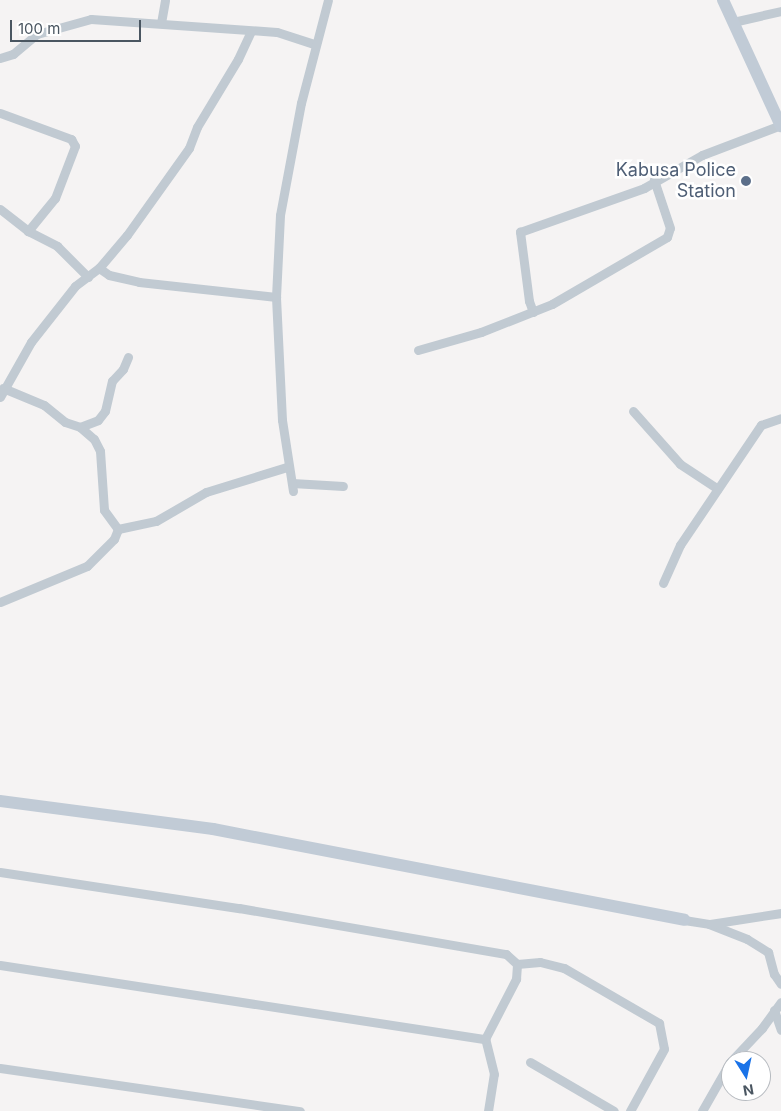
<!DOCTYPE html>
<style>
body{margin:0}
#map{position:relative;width:781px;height:1111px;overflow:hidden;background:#f5f3f3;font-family:Inter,sans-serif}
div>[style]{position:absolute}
.street>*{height:9px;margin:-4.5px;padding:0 4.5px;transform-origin:4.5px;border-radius:4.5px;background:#c1cad2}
.secondary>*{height:12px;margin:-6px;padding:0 6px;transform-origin:6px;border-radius:6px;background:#c1cbd6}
.dots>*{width:14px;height:14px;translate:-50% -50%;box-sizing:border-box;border:2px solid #fff;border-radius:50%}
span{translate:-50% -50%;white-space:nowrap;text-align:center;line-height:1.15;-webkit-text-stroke:5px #fff;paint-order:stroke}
.service-label{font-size:18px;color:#4e5e75}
.right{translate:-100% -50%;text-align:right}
.north{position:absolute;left:721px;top:1051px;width:50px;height:50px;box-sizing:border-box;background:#fff;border:1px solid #b7bbc0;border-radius:50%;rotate:170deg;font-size:14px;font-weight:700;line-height:20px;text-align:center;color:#4a5661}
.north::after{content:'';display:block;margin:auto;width:18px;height:22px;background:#1a73e8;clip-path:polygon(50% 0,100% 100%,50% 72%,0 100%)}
.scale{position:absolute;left:10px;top:20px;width:131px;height:22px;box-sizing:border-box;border:2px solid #4a5661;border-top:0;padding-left:6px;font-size:15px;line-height:18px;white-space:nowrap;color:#4a5661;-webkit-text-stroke:4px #fff;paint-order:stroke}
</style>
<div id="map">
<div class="street">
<div style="left:733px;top:22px;width:49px;rotate:-12.9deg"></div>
<div style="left:161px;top:23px;width:23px;rotate:-80deg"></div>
<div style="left:0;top:58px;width:14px;rotate:-17deg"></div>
<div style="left:13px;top:54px;width:31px;rotate:-40deg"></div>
<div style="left:37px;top:34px;width:56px;rotate:-15.5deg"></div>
<div style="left:91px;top:19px;width:186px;rotate:4deg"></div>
<div style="left:277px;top:32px;width:40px;rotate:18deg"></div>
<div style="left:0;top:113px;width:76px;rotate:20.1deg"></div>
<div style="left:71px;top:139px;width:8px;rotate:60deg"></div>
<div style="left:75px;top:146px;width:56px;rotate:111deg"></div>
<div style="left:55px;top:198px;width:43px;rotate:129.3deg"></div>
<div style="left:0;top:209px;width:36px;rotate:38deg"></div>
<div style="left:28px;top:231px;width:33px;rotate:27deg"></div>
<div style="left:57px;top:246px;width:44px;rotate:45deg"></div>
<div style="left:99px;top:268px;width:12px;rotate:35deg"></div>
<div style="left:109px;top:275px;width:31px;rotate:13deg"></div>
<div style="left:139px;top:282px;width:138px;rotate:6.2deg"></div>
<div style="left:533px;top:312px;width:12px;rotate:-110deg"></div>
<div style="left:529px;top:301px;width:70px;rotate:-97.4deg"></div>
<div style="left:520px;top:232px;width:132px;rotate:-19.5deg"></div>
<div style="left:644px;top:188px;width:67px;rotate:-29.6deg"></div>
<div style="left:702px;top:155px;width:85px;rotate:-20.8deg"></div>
<div style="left:418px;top:350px;width:66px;rotate:-15.9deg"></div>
<div style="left:481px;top:332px;width:76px;rotate:-21.5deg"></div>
<div style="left:552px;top:304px;width:133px;rotate:-30.2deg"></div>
<div style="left:667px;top:237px;width:9px;rotate:-72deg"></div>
<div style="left:670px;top:228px;width:51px;rotate:-108.4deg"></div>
<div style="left:3px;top:388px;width:44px;rotate:22.5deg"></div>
<div style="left:44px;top:405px;width:27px;rotate:39deg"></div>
<div style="left:65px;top:422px;width:16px;rotate:18deg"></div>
<div style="left:80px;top:427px;width:19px;rotate:-21deg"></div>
<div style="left:98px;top:420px;width:11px;rotate:-52deg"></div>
<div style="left:105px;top:411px;width:31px;rotate:-77deg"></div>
<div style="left:112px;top:381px;width:16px;rotate:-47deg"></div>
<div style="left:123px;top:369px;width:13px;rotate:-67deg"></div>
<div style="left:0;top:397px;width:63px;rotate:-60.6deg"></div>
<div style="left:31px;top:342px;width:71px;rotate:-51.8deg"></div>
<div style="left:75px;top:286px;width:30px;rotate:-37deg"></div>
<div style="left:99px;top:268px;width:43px;rotate:-49.7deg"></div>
<div style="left:127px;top:235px;width:107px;rotate:-54.5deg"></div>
<div style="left:189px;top:148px;width:22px;rotate:-69deg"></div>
<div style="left:197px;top:127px;width:79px;rotate:-58.9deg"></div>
<div style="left:238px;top:59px;width:31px;rotate:-65deg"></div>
<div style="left:633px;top:411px;width:71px;rotate:48.4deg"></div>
<div style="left:680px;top:464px;width:45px;rotate:33.3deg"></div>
<div style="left:80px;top:427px;width:18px;rotate:41deg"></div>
<div style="left:94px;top:439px;width:13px;rotate:63deg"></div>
<div style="left:100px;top:451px;width:59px;rotate:86.1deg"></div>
<div style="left:104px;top:510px;width:24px;rotate:54deg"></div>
<div style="left:292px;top:483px;width:51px;rotate:3.4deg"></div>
<div style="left:293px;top:491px;width:72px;rotate:-98.8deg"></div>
<div style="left:282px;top:420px;width:123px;rotate:-92.8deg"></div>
<div style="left:276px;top:297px;width:82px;rotate:-87.2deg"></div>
<div style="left:280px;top:215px;width:114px;rotate:-79.4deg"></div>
<div style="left:301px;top:103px;width:106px;rotate:-75.3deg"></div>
<div style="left:663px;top:583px;width:42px;rotate:-65.9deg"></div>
<div style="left:680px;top:545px;width:145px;rotate:-56deg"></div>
<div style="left:761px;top:425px;width:21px;rotate:-19deg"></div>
<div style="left:0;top:602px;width:94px;rotate:-22.5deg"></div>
<div style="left:87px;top:566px;width:38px;rotate:-45deg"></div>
<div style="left:114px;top:539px;width:11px;rotate:-68deg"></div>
<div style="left:118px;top:529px;width:39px;rotate:-12deg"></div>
<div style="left:156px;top:521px;width:58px;rotate:-30.1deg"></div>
<div style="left:206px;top:492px;width:85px;rotate:-17.2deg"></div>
<div style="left:0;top:872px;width:242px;rotate:8.6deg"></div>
<div style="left:239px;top:908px;width:271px;rotate:9.8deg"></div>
<div style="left:506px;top:954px;width:15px;rotate:42deg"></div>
<div style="left:517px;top:964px;width:23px;rotate:-5deg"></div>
<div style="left:540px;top:962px;width:25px;rotate:14deg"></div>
<div style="left:564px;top:968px;width:110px;rotate:30.1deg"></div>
<div style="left:659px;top:1023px;width:26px;rotate:79deg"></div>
<div style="left:664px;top:1049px;width:71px;rotate:118.7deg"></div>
<div style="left:684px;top:920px;width:25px;rotate:9deg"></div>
<div style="left:709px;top:924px;width:41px;rotate:21.5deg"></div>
<div style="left:747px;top:939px;width:25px;rotate:32deg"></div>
<div style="left:768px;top:952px;width:23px;rotate:75deg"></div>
<div style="left:774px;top:974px;width:12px;rotate:55deg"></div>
<div style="left:710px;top:924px;width:72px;rotate:-8.8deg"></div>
<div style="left:0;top:965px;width:491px;rotate:8.7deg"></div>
<div style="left:774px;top:1010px;width:21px;rotate:71deg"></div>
<div style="left:530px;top:1062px;width:97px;rotate:30.3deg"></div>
<div style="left:0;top:1068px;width:303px;rotate:8.2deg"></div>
<div style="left:488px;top:1111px;width:37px;rotate:-81deg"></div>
<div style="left:494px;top:1074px;width:36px;rotate:-104deg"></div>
<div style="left:485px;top:1039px;width:68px;rotate:-62.7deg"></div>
<div style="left:516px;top:979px;width:15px;rotate:-86deg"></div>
<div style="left:702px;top:1111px;width:56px;rotate:-60.3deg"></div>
<div style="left:730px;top:1062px;width:47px;rotate:-46.7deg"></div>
<div style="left:762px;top:1028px;width:32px;rotate:-54deg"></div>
</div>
<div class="secondary">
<div style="left:723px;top:0;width:139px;rotate:65.3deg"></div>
<div style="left:0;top:801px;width:215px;rotate:7.5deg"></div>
<div style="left:213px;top:829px;width:480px;rotate:10.9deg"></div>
</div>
<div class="dots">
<div style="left:746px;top:181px;background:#5c6f8a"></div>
</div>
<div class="service-label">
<span class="right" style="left:736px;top:181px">Kabusa Police<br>Station</span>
</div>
<div class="north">N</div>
<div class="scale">100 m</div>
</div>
